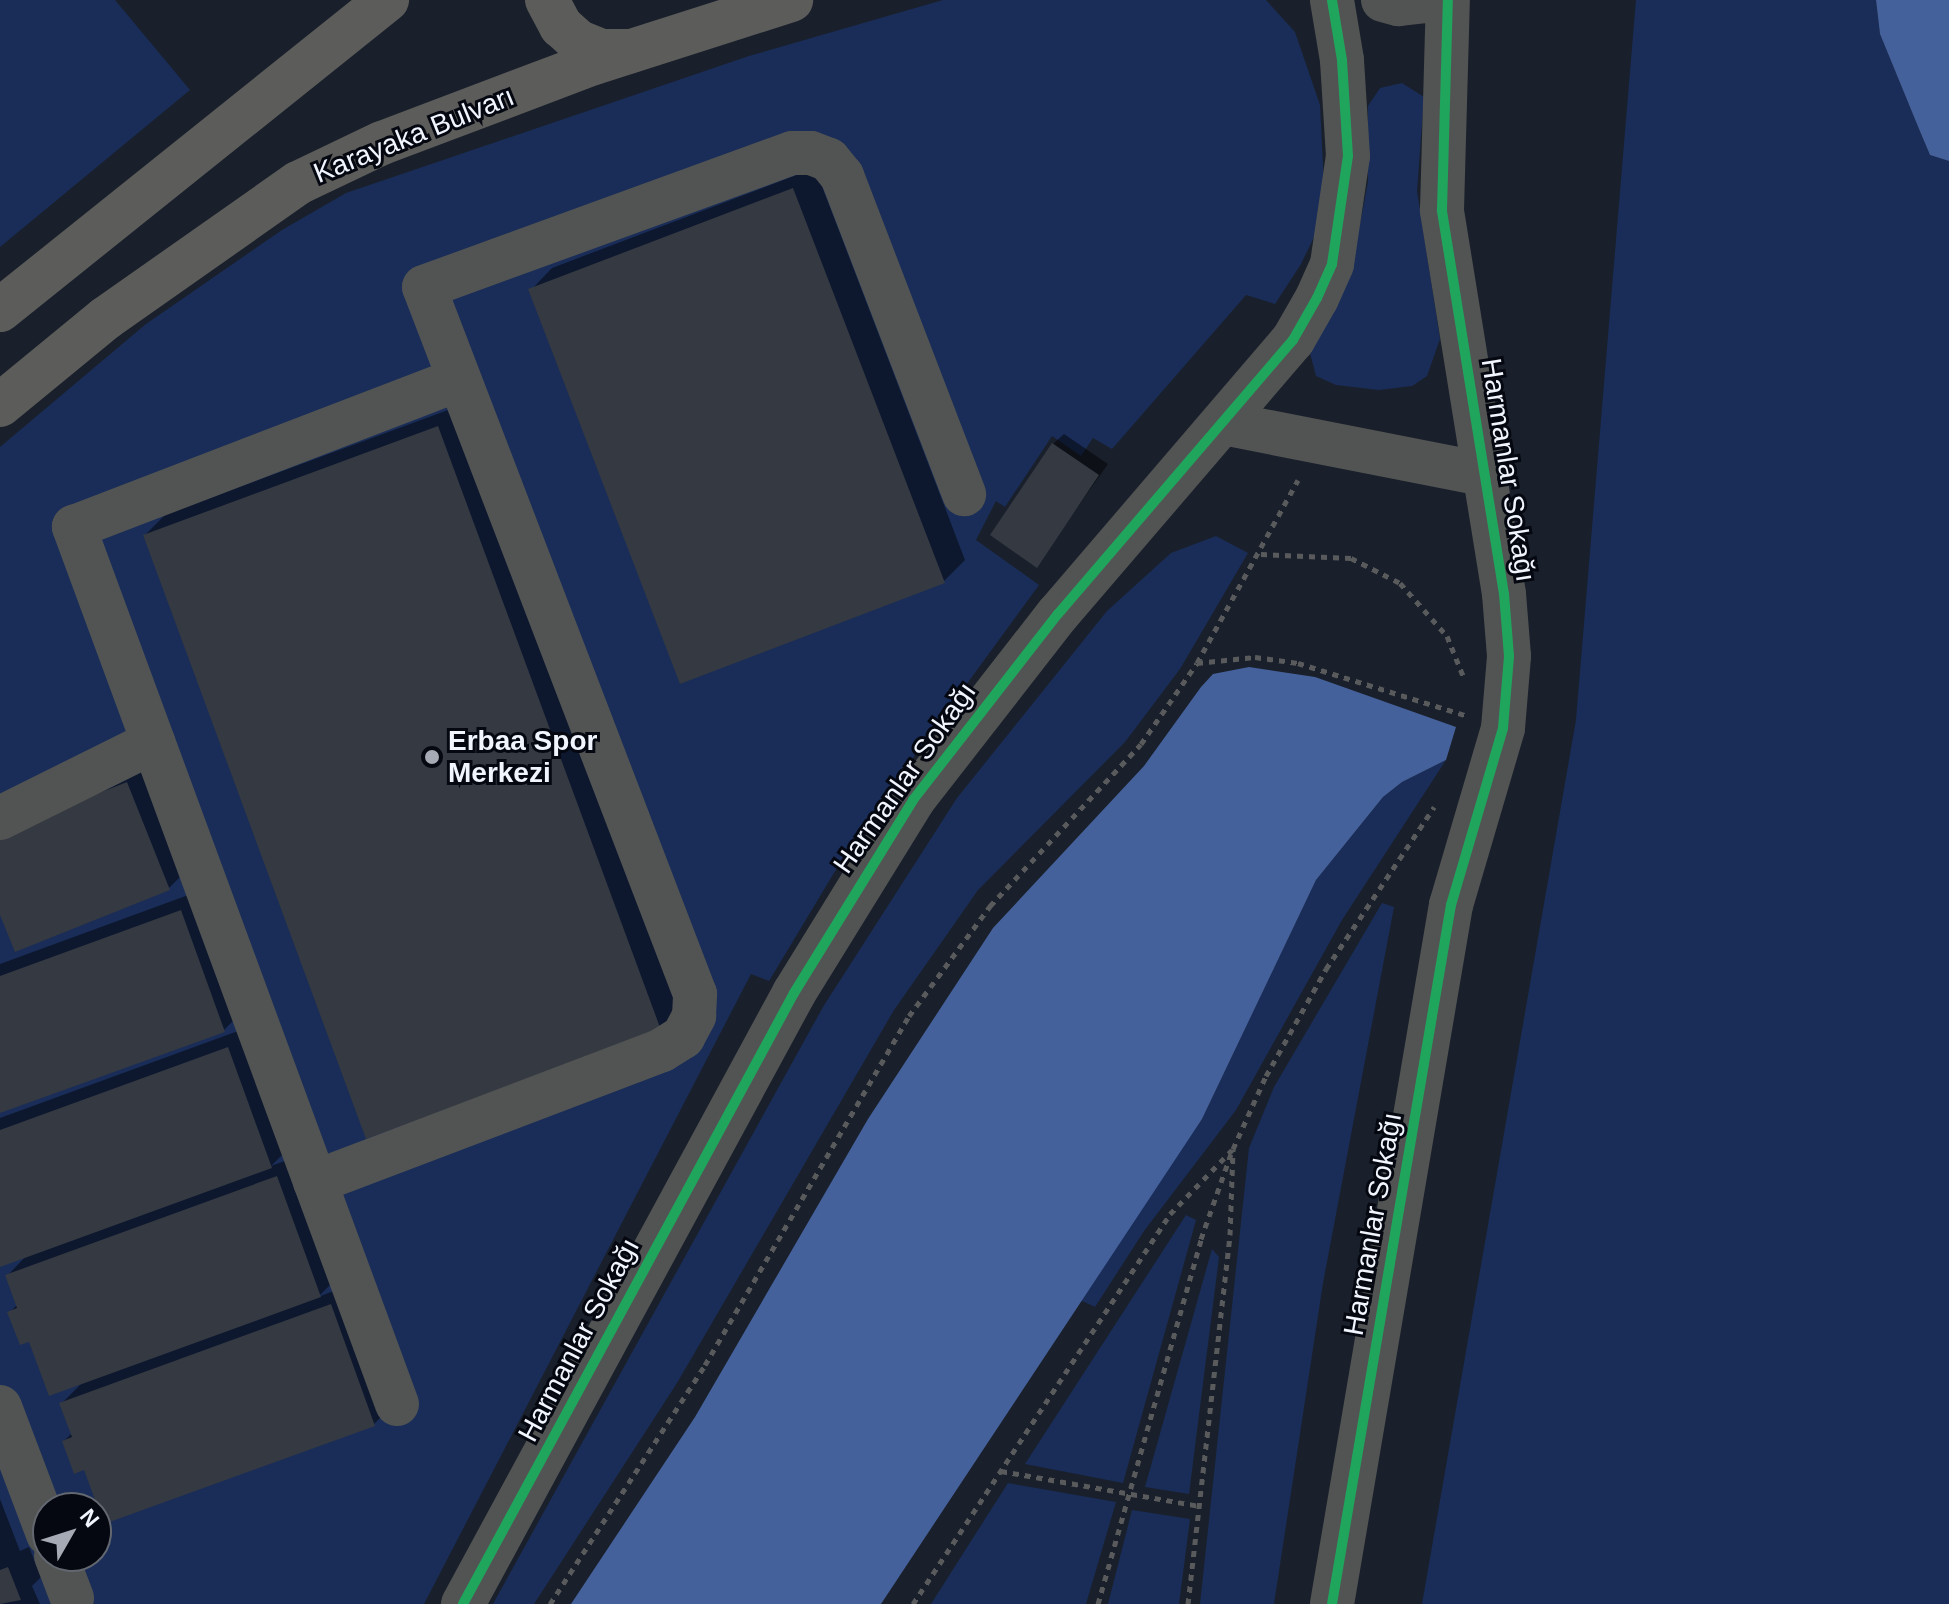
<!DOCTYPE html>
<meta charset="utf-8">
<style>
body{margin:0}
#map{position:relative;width:1949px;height:1604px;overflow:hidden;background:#1a202b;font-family:Arial,sans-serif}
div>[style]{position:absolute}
.green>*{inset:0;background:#192d58}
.water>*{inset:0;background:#45619b}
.shadow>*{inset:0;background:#0007}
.building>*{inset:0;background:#343942}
.path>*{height:5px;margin-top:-2.5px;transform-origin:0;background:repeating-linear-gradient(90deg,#585a5b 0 6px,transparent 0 12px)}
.minor>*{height:44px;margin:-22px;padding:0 22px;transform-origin:22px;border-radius:22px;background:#525453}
.major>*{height:44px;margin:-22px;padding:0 22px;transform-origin:22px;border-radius:22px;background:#5c5d5b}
.cycleway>*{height:10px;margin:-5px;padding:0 5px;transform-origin:5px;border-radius:5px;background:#20a55d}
.dots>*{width:22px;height:22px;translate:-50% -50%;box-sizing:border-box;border:4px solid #050810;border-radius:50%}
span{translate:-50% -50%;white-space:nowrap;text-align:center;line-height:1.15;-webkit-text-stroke:6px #050810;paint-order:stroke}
.street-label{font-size:28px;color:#f1f5fd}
.poi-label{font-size:28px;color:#f1f5fd;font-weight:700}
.left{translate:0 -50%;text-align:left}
.north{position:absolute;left:32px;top:1492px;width:80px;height:80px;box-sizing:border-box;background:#050810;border:2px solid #63676f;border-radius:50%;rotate:51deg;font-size:22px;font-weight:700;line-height:32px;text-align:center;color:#f1f5fd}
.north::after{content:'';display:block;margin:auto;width:28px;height:36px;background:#a6aab4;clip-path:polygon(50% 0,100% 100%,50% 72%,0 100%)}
</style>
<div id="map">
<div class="green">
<div style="clip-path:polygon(0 0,115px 0,190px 90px,0 247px)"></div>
<div style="clip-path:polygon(evenodd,943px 0,1266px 0,1295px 32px,1320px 105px,1324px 185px,1317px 231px,1301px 264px,1275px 304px,1246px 295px,1112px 449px,1093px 438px,1081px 456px,1052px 436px,1005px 507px,996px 501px,976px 540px,1039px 585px,858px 833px,769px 981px,751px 974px,424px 1604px,0 1604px,0 447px,146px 324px,282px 230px,346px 193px,749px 56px,943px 0,48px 1508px,96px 1508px,96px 1556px,48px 1556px,48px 1508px)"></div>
<div style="clip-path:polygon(1636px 0,1876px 0,1880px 34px,1919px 129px,1930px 155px,1949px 161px,1949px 1604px,1422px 1604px,1576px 720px)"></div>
<div style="clip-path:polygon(1402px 83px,1424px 97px,1417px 191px,1440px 339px,1427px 376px,1412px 386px,1379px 390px,1336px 385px,1316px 376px,1310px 353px,1356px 245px,1368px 182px,1368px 106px,1380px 88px)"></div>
<div style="clip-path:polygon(1216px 536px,1248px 553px,1180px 669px,1125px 742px,978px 890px,894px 1010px,677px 1383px,534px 1604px,493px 1604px,823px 1007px,957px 798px,1107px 611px,1171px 553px)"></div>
<div style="clip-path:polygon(1446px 760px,1342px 920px,1236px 1110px,1144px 1231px,1095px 1307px,1078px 1299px,1202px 1119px,1316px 880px,1383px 797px,1402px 782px)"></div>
<div style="clip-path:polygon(1382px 903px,1394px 907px,1323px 1283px,1274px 1604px,1200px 1604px,1249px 1148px,1274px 1087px)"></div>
<div style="clip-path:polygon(1186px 1215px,1196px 1220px,1123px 1483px,1025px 1464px)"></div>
<div style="clip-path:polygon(1212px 1249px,1219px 1257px,1189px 1494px,1145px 1487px)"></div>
<div style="clip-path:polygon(1008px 1483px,1116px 1502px,1086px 1604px,931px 1604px)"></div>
<div style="clip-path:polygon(1132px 1510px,1190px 1519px,1179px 1604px,1108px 1604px)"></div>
</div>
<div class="water">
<div style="clip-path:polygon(1876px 0,1949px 0,1949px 161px,1930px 155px,1919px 129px,1880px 34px)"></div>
<div style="clip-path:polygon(1249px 667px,1315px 677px,1456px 727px,1446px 760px,1402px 782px,1383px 797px,1316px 880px,1202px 1119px,881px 1604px,571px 1604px,695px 1417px,868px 1119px,993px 928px,1144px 766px,1201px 687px,1213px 674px)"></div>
</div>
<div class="shadow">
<div style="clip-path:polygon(815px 168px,965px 560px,944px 581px,531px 290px,552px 268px)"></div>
<div style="clip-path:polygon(459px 406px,682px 1008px,660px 1029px,145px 535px,166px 514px)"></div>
<div style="clip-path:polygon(1064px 434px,1108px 464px,1037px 565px,1053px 444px)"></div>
<div style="clip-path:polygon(144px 767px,185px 872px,169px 888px,0 909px,0 824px)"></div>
<div style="clip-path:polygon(202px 890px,245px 1009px,224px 1030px,0 1111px,0 964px)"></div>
<div style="clip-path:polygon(249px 1027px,292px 1145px,271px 1166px,298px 1156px,341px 1274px,318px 1297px,352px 1284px,395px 1403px,374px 1424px,85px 1468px,64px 1441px,72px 1433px,61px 1404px,84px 1381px,31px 1339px,10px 1312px,18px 1304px,7px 1276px,28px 1254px,0 1259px,0 1118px)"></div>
<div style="clip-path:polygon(0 1499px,20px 1551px,29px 1547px,41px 1577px,32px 1586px,40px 1604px,0 1604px)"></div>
</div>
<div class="building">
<div style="clip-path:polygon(793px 188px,945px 583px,680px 684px,528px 289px)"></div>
<div style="clip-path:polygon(438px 426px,661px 1030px,366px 1139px,143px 535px)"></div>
<div style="clip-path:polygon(1052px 443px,1099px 475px,1037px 568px,990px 535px)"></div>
<div style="clip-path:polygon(127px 782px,170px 890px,15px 952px,0 915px,0 832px)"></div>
<div style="clip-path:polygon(181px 910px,225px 1032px,0 1113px,0 976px)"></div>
<div style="clip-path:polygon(228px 1047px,272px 1168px,0 1267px,0 1130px)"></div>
<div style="clip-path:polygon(277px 1176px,321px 1297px,49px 1396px,29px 1342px,20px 1345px,7px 1312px,17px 1308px,5px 1275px)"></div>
<div style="clip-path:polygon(331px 1304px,375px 1426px,104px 1524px,84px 1470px,74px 1474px,62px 1441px,72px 1437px,59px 1403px)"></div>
<div style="clip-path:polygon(8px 1567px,21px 1600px,0 1604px,0 1570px)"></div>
</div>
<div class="path">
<div style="left:1261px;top:554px;width:90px;rotate:2.5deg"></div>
<div style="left:1351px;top:558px;width:55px;rotate:27deg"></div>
<div style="left:1400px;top:583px;width:71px;rotate:48.4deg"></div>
<div style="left:1447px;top:636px;width:45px;rotate:68deg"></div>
<div style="left:1197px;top:663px;width:58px;rotate:-5.9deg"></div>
<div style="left:1255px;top:657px;width:43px;rotate:7.9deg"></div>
<div style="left:1298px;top:663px;width:175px;rotate:17.3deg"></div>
<div style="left:1001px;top:1471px;width:201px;rotate:10deg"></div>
<div style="left:550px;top:1604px;width:285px;rotate:-57deg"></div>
<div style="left:705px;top:1365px;width:404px;rotate:-59.7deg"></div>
<div style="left:909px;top:1016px;width:137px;rotate:-53.6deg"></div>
<div style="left:990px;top:906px;width:221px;rotate:-47deg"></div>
<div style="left:1141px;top:744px;width:98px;rotate:-55.3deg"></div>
<div style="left:1197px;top:663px;width:209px;rotate:-61.1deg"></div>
<div style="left:913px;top:1604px;width:467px;rotate:-56.6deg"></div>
<div style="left:1170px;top:1214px;width:89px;rotate:-45.9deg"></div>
<div style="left:1098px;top:1604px;width:379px;rotate:-74.2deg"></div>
<div style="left:1201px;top:1239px;width:90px;rotate:-70.6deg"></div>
<div style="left:1188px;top:1604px;width:371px;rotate:-83.5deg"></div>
<div style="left:1230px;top:1235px;width:86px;rotate:-88deg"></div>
<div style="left:1233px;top:1149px;width:80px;rotate:-65.7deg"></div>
<div style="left:1266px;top:1076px;width:123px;rotate:-60.7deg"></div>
<div style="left:1326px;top:969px;width:195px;rotate:-56.3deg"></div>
</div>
<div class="minor">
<div style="left:1383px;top:0;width:16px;rotate:15deg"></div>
<div style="left:1398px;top:4px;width:36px;rotate:-6deg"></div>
<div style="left:1223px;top:423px;width:264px;rotate:11.1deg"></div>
<div style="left:0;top:818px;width:171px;rotate:-26.4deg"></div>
<div style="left:315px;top:1182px;width:371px;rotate:-20.8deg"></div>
<div style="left:662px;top:1050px;width:25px;rotate:-32deg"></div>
<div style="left:683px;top:1037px;width:24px;rotate:-62deg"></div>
<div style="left:694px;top:1016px;width:22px;rotate:-87deg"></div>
<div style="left:695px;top:994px;width:757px;rotate:-110.97deg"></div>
<div style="left:424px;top:287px;width:392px;rotate:-20deg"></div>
<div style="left:792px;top:153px;width:19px"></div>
<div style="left:811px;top:153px;width:19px;rotate:21deg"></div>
<div style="left:829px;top:160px;width:21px;rotate:51deg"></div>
<div style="left:842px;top:176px;width:341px;rotate:69deg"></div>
<div style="left:397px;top:1404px;width:935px;rotate:-110.22deg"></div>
<div style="left:74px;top:527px;width:412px;rotate:-21deg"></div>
<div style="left:0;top:1407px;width:136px;rotate:69.3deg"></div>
<div style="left:56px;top:1556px;width:45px;rotate:69.1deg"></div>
<div style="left:463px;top:1604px;width:695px;rotate:-61.55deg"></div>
<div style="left:794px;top:993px;width:227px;rotate:-58.3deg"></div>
<div style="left:913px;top:800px;width:236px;rotate:-52.1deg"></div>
<div style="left:1058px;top:614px;width:361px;rotate:-49.4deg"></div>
<div style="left:1293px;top:340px;width:48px;rotate:-60.3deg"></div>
<div style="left:1317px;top:298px;width:37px;rotate:-66deg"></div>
<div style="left:1332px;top:264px;width:109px;rotate:-81.6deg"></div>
<div style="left:1348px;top:156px;width:96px;rotate:-93.6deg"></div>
<div style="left:1342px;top:60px;width:61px;rotate:-99.5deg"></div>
<div style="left:1332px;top:1604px;width:709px;rotate:-80.34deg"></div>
<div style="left:1451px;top:905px;width:184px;rotate:-73.6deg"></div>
<div style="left:1503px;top:728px;width:72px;rotate:-85.2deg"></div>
<div style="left:1509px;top:656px;width:62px;rotate:-94.6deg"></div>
<div style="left:1504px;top:594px;width:389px;rotate:-99.2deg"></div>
<div style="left:1442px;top:210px;width:210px;rotate:-88.4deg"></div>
</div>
<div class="major">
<div style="left:547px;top:0;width:30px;rotate:62deg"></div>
<div style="left:561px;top:26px;width:24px;rotate:42deg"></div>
<div style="left:579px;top:42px;width:24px;rotate:22deg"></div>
<div style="left:601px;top:51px;width:30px"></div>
<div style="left:0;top:310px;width:496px;rotate:-38.7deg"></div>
<div style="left:0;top:405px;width:137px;rotate:-39.4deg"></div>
<div style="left:106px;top:318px;width:235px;rotate:-35.1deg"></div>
<div style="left:298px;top:183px;width:93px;rotate:-25.5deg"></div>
<div style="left:382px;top:143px;width:227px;rotate:-20.7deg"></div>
<div style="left:594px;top:63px;width:207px;rotate:-17.7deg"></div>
</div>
<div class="cycleway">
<div style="left:463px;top:1604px;width:695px;rotate:-61.55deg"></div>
<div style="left:794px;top:993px;width:227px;rotate:-58.3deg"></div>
<div style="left:913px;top:800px;width:236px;rotate:-52.1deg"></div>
<div style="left:1058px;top:614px;width:361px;rotate:-49.4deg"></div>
<div style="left:1293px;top:340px;width:48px;rotate:-60.3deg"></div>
<div style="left:1317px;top:298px;width:37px;rotate:-66deg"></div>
<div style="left:1332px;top:264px;width:109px;rotate:-81.6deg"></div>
<div style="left:1348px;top:156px;width:96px;rotate:-93.6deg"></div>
<div style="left:1342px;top:60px;width:61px;rotate:-99.5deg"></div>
<div style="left:1332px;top:1604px;width:709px;rotate:-80.34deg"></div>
<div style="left:1451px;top:905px;width:184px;rotate:-73.6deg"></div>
<div style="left:1503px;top:728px;width:72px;rotate:-85.2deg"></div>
<div style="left:1509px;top:656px;width:62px;rotate:-94.6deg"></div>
<div style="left:1504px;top:594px;width:389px;rotate:-99.2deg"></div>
<div style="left:1442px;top:210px;width:210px;rotate:-88.4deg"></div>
</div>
<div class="dots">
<div style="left:432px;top:757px;background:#a6aab4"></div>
</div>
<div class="street-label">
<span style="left:414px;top:135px;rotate:-22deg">Karayaka Bulvarı</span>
<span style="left:1508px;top:470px;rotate:81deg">Harmanlar Sokağı</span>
<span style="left:905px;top:778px;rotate:-55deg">Harmanlar Sokağı</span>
<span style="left:1373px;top:1224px;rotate:-80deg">Harmanlar Sokağı</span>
<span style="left:579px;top:1340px;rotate:-62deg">Harmanlar Sokağı</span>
</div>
<div class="poi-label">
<span class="left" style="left:448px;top:757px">Erbaa Spor<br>Merkezi</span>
</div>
<div class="north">N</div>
</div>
